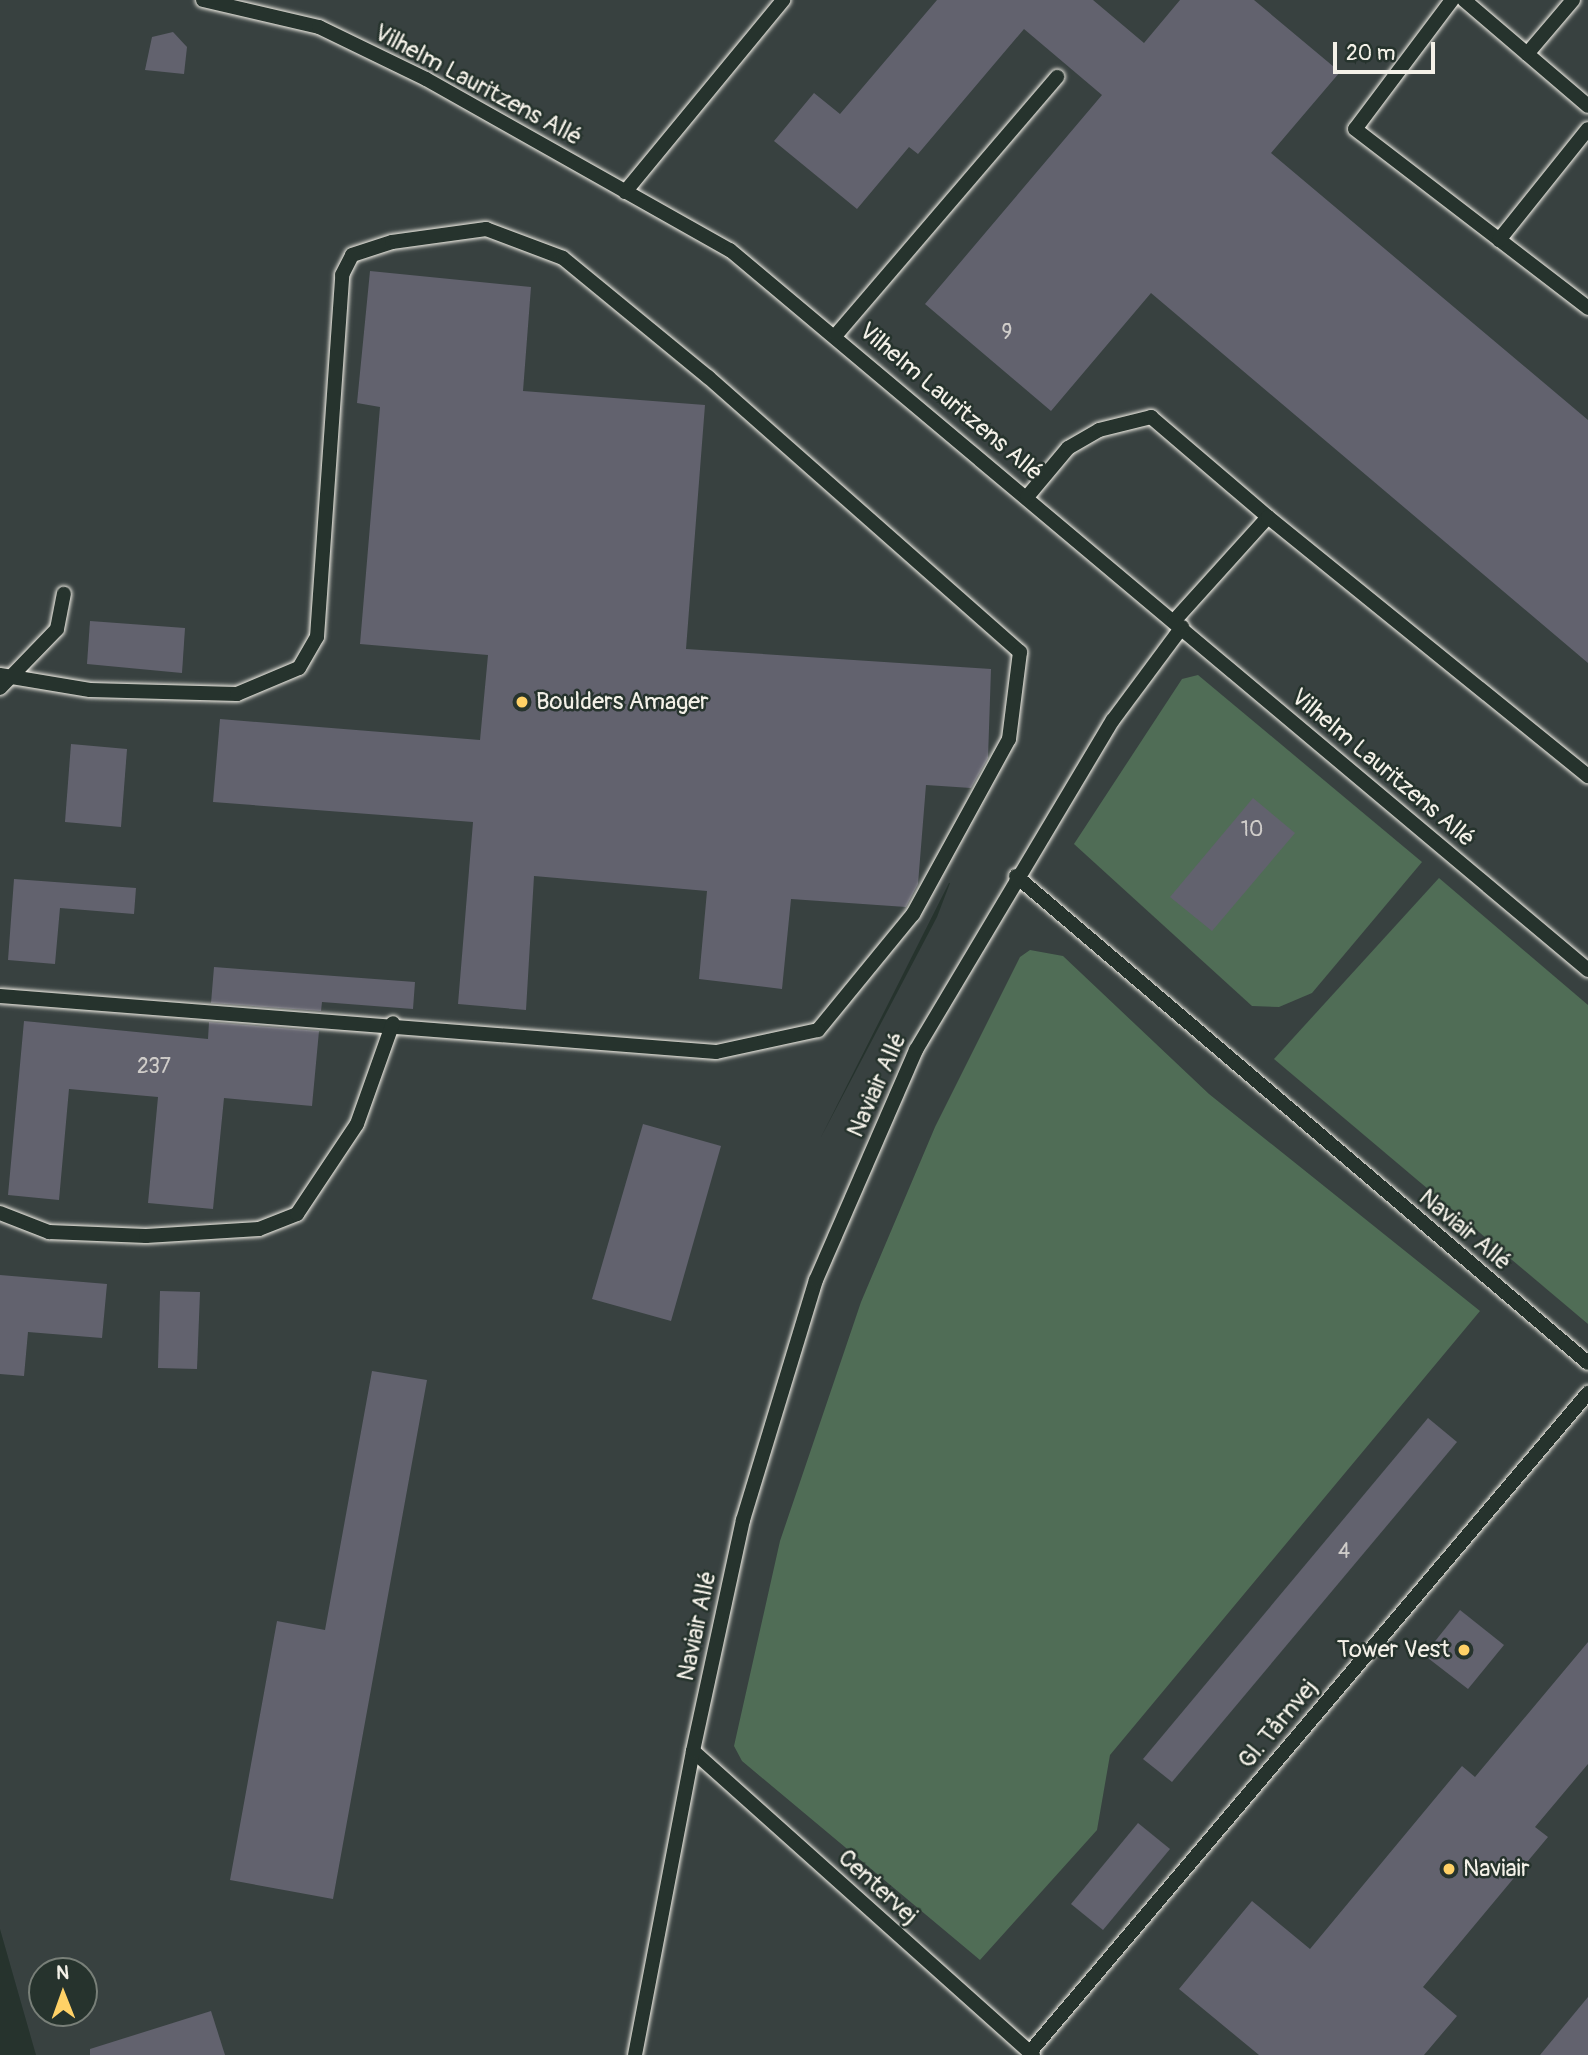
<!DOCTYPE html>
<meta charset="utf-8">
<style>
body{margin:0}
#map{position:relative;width:1588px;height:2055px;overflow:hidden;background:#26332d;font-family:Pangolin,sans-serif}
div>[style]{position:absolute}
.built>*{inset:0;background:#384140}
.green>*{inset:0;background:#506d56}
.building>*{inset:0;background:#62626e}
.roads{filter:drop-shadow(0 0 2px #f4f1e8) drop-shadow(0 0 2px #f4f1e8)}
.lane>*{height:14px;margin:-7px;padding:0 7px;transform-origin:7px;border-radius:7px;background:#26332d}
.dots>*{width:19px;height:19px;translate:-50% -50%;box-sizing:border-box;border:4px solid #26332d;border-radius:50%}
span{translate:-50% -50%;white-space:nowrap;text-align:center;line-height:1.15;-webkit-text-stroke:5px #26332d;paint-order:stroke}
.number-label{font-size:21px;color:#d0cdca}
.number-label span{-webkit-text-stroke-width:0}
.street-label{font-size:24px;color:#f4f1e8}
.poi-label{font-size:24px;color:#f4f1e8}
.left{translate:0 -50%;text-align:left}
.right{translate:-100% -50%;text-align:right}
.north{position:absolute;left:28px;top:1957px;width:70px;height:70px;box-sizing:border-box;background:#26332d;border:2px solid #787f78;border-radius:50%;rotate:359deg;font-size:19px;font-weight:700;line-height:28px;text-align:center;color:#f4f1e8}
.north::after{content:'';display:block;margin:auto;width:24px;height:32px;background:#ffd166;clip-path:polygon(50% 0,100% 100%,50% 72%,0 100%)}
.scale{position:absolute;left:1333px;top:42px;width:102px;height:32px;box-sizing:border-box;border:4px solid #f4f1e8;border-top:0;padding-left:9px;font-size:21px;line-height:24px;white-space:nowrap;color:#f4f1e8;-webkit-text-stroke:5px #26332d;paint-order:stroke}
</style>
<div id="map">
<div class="built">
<div style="clip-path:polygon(evenodd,0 0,1588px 0,1588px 2055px,36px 2055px,0 1929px,0 0,950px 883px,937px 917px,820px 1139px,949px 883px,950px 883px,0 0,42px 1971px,84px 1971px,84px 2013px,42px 2013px,42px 1971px)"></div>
</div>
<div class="green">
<div style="clip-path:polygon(1198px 675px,1422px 862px,1312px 993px,1279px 1007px,1252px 1006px,1074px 844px,1182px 679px)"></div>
<div style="clip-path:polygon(1439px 878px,1588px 1005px,1588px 1324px,1274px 1059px)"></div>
<div style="clip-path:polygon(1030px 950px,1063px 956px,1209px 1094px,1480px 1311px,1110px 1755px,1097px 1830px,980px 1960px,742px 1761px,734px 1746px,780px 1541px,861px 1302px,935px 1127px,1020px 957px)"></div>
</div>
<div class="building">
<div style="clip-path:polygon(937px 0,1093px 0,1144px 43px,1180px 0,1254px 0,1340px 72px,1271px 153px,1588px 420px,1588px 663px,1151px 293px,1051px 411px,925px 304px,1102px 95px,1024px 29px,918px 154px,909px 147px,857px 209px,774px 141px,814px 93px,840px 114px)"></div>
<div style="clip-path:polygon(173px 32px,187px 47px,184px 74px,145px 70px,152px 37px)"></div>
<div style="clip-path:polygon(370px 271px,531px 287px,523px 391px,705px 405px,686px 649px,991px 669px,988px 758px,971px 788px,926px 785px,918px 884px,906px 907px,791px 899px,782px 989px,699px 979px,707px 891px,534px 876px,526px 1010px,458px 1004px,473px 822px,213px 802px,220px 719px,480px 740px,488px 655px,360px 644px,380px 407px,357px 403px)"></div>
<div style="clip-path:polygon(90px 621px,185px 628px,182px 673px,87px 664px)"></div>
<div style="clip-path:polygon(71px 744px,127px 749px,121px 827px,65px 822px)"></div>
<div style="clip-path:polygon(1253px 798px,1295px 833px,1212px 931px,1170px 897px)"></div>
<div style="clip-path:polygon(14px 879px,136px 888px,134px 914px,60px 908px,55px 964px,8px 960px)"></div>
<div style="clip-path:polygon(214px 967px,415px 982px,413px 1009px,322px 1002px,321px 1011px,211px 1003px)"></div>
<div style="clip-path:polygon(24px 1021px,208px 1039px,209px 1022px,319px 1031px,312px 1106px,224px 1098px,213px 1209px,148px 1203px,158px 1097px,69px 1089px,59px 1200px,8px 1195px)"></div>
<div style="clip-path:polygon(643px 1124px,721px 1146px,671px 1321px,592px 1299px)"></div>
<div style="clip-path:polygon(0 1275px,107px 1284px,102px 1338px,28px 1332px,24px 1376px,0 1374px)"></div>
<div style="clip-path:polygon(160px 1291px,200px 1292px,197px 1369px,158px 1368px)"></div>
<div style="clip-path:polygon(372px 1371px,427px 1380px,333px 1899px,230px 1880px,277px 1621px,325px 1630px)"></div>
<div style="clip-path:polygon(1428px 1418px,1457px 1442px,1172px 1782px,1143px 1759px)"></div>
<div style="clip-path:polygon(1460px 1610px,1504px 1645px,1468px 1689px,1424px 1655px)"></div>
<div style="clip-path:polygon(1588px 1642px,1588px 1764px,1535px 1827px,1548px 1837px,1423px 1987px,1457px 2016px,1424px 2055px,1259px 2055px,1179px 1989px,1252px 1901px,1310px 1949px,1462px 1766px,1475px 1777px)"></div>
<div style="clip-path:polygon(1138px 1823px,1170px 1849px,1103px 1930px,1071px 1904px)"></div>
<div style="clip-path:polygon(1588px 1997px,1588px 2055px,1540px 2055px)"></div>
<div style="clip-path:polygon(211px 2011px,225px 2055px,90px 2055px,90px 2049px)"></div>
</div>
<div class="roads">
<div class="lane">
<div style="left:203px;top:0;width:119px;rotate:13.1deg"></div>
<div style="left:319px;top:27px;width:119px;rotate:25.9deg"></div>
<div style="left:426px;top:79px;width:349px;rotate:29.4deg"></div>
<div style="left:730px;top:250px;width:1120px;rotate:40deg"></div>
<div style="left:1452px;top:0;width:161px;rotate:126.9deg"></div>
<div style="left:1355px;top:129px;width:294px;rotate:37.5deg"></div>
<div style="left:1464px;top:0;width:163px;rotate:40.5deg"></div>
<div style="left:1527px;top:54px;width:71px;rotate:-49.6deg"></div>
<div style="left:625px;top:192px;width:249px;rotate:-50.5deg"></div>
<div style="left:1499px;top:240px;width:142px;rotate:-51.3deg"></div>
<div style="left:836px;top:335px;width:340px;rotate:-49.4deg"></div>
<div style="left:1027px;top:497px;width:64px;rotate:-50.1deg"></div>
<div style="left:1068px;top:448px;width:36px;rotate:-30deg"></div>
<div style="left:1099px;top:430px;width:54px;rotate:-14deg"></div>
<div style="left:1151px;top:417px;width:154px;rotate:40.5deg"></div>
<div style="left:1174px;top:621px;width:140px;rotate:-47.9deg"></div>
<div style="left:1268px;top:517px;width:412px;rotate:39deg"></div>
<div style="left:0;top:675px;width:91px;rotate:9.5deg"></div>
<div style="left:90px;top:690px;width:147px;rotate:1.6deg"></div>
<div style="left:237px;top:694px;width:67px;rotate:-22.8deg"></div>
<div style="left:299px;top:668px;width:36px;rotate:-60deg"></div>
<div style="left:317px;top:637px;width:363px;rotate:-86deg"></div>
<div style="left:342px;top:275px;width:22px;rotate:-63deg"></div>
<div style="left:352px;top:255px;width:42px;rotate:-18deg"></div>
<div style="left:392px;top:242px;width:95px;rotate:-7.9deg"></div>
<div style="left:486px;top:229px;width:82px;rotate:20.6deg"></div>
<div style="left:563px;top:258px;width:188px;rotate:39.4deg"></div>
<div style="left:708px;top:377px;width:416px;rotate:41.4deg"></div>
<div style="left:1020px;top:652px;width:88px;rotate:97.2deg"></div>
<div style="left:1009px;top:739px;width:200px;rotate:118.7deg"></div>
<div style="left:913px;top:914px;width:150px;rotate:129.3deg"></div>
<div style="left:818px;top:1030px;width:104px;rotate:167.8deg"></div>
<div style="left:716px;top:1052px;width:718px;rotate:-175.53deg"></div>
<div style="left:0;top:688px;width:82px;rotate:-46deg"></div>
<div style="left:57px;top:629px;width:36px;rotate:-79deg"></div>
<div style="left:1016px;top:876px;width:751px;rotate:40.41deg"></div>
<div style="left:0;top:1213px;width:53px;rotate:21.2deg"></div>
<div style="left:49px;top:1232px;width:97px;rotate:2.4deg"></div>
<div style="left:146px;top:1236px;width:113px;rotate:-3.5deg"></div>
<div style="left:259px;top:1229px;width:41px;rotate:-21.5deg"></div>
<div style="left:297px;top:1214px;width:108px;rotate:-56.3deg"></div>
<div style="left:357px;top:1124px;width:107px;rotate:-70.4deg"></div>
<div style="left:693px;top:1751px;width:456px;rotate:41.8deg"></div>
<div style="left:1030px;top:2052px;width:864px;rotate:-49.74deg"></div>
<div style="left:635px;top:2055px;width:309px;rotate:-79.2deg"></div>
<div style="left:693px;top:1751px;width:236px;rotate:-77.8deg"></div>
<div style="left:743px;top:1520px;width:251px;rotate:-73.1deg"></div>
<div style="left:816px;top:1280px;width:251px;rotate:-66.5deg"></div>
<div style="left:916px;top:1050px;width:384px;rotate:-59.2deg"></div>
<div style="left:1113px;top:720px;width:116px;rotate:-53.4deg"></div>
</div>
</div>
<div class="dots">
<div style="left:522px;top:702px;background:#ffd166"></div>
<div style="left:1464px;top:1650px;background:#ffd166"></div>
<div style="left:1449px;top:1869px;background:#ffd166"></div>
</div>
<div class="number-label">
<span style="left:1007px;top:333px">9</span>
<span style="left:1252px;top:830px">10</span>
<span style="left:154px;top:1067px">237</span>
<span style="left:1344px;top:1552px">4</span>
</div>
<div class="street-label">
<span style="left:478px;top:85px;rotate:28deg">Vilhelm Lauritzens Allé</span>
<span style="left:951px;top:402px;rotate:40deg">Vilhelm Lauritzens Allé</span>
<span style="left:1383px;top:768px;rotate:40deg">Vilhelm Lauritzens Allé</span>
<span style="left:877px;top:1085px;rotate:-66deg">Naviair Allé</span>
<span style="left:1465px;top:1230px;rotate:40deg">Naviair Allé</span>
<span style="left:697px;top:1626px;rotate:-78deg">Naviair Allé</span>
<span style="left:1278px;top:1724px;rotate:-50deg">Gl. Tårnvej</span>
<span style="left:878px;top:1887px;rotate:42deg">Centervej</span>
</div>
<div class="poi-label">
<span class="left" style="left:536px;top:702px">Boulders Amager</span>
<span class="right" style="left:1450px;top:1650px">Tower Vest</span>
<span class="left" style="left:1463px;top:1869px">Naviair</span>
</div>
<div class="north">N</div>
<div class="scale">20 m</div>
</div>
